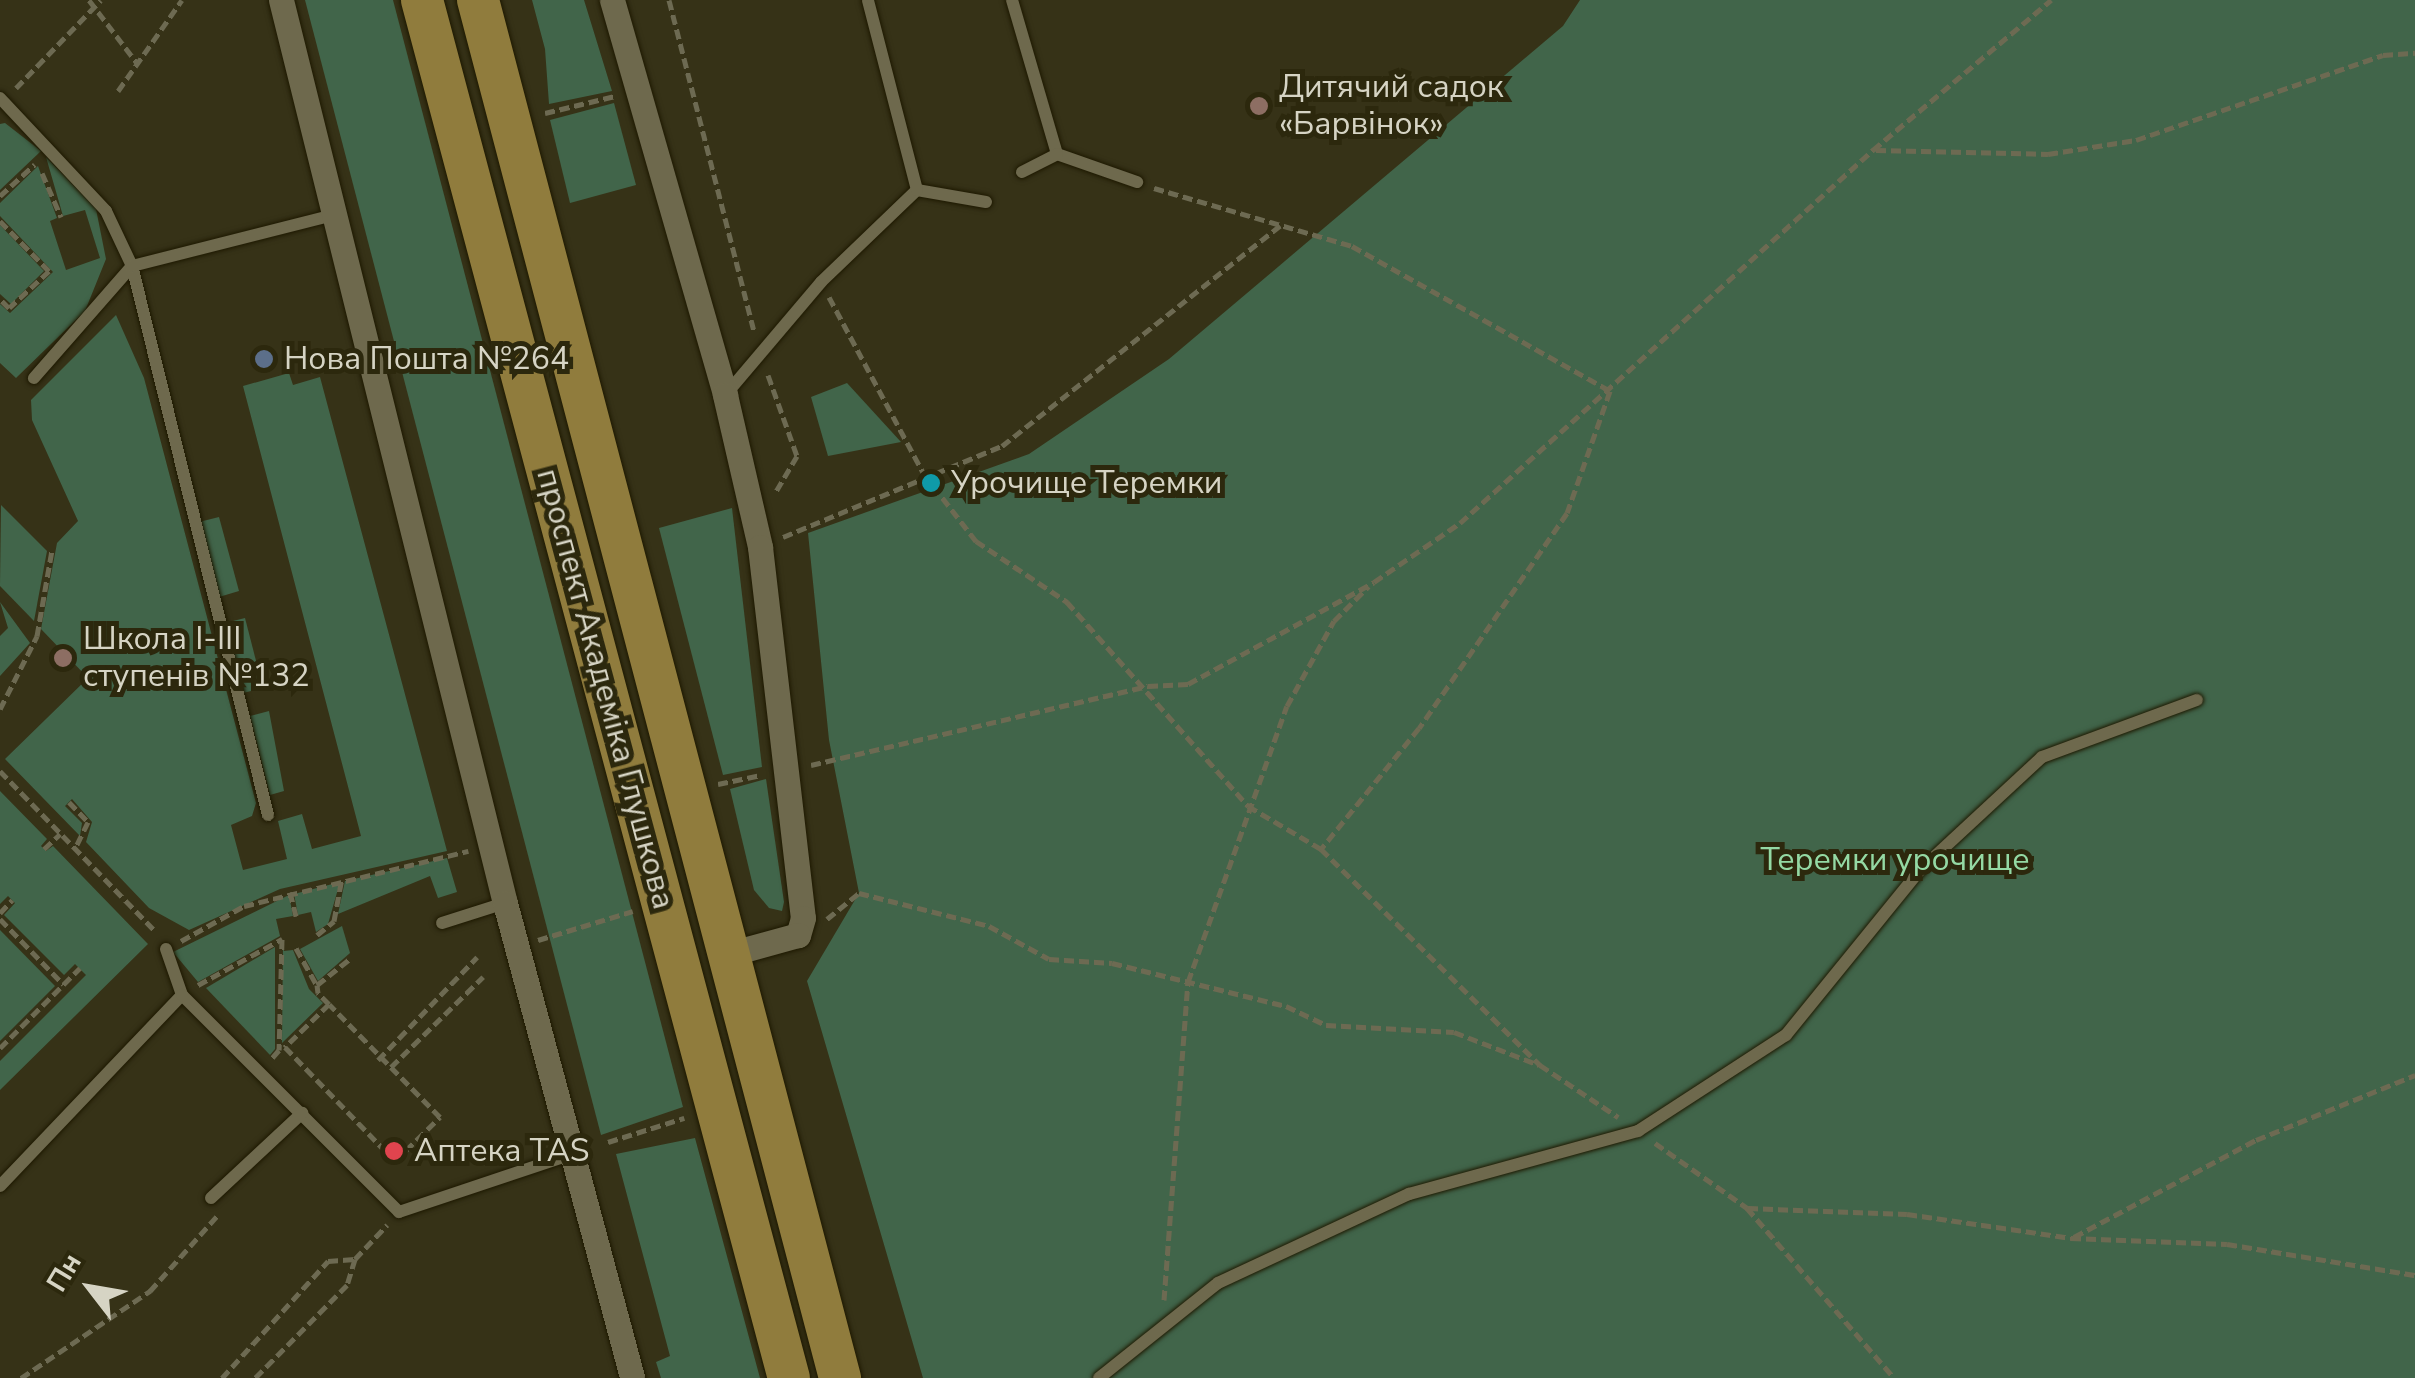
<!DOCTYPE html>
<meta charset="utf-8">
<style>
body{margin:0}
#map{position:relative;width:2415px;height:1378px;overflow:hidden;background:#363217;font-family:"Nunito Sans",sans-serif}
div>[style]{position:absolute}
.green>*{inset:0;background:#41654a}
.path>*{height:5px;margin-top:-2.5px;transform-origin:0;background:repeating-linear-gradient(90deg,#6d6a52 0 10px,transparent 0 15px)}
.roads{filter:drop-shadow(0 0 2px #1e1901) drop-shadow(0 0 2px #1e1901)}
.service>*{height:12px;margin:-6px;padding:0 6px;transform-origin:6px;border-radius:6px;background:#6e694d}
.minor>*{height:25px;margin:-12.5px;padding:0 12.5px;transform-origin:12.5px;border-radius:12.5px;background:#6e694d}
.trunk>*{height:42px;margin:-21px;padding:0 21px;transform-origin:21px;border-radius:21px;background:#907c3d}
.dots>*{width:28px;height:28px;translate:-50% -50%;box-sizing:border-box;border:5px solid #2c280d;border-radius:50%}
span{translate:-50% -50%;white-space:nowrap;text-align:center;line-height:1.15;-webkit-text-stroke:10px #2c280d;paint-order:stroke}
.poi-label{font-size:32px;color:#d6d4c4}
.left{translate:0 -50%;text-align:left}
.street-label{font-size:32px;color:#d6d4c4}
.park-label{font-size:32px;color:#94d9a4}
.north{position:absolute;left:40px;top:1238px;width:100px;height:100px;-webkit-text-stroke:8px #2c280d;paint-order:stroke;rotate:301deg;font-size:28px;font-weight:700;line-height:40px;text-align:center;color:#d6d4c4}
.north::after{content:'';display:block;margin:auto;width:35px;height:45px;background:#d6d4c4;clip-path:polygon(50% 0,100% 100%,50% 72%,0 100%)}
</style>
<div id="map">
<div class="green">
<div style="clip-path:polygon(305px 0,393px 0,683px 1107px,601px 1135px)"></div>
<div style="clip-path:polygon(532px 0,584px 0,612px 91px,549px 104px,545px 49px)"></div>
<div style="clip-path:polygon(1580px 0,2415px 0,2415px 1378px,923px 1378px,807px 981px,859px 893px,829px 740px,808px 533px,1029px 454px,1169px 359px,1563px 26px)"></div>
<div style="clip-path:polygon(614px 103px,636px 185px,570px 203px,550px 120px)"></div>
<div style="clip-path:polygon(5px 123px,41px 151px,0 190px,0 124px)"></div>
<div style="clip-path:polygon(46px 157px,96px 209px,106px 259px,85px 311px,16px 378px,0 363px,0 304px,10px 313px,53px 272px,0 216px,0 203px,38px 166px,57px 218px,50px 221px,66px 270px,100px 258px,85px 210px,63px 216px)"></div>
<div style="clip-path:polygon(0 225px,44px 271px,11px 304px,0 294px)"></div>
<div style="clip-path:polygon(116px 315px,144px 378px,256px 803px,252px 816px,231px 825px,243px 870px,287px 859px,278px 821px,302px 814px,312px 849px,361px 836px,243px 386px,289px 373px,293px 385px,320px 377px,447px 851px,280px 889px,189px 930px,149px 908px,86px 842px,92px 822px,72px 799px,65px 806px,82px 823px,80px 836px,5px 759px,88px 678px,41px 629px,57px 543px,78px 521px,32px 420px,31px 400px)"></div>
<div style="clip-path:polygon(847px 383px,901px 442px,828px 456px,811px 397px)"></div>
<div style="clip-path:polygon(1px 505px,47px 551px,34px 621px,0 586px)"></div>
<div style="clip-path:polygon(732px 508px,762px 767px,723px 775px,659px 528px)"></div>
<div style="clip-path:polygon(219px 517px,239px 591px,219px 597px,199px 522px)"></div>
<div style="clip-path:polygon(0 602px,30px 643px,0 676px,0 636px,8px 628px)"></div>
<div style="clip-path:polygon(245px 618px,263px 688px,243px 693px,225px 623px)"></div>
<div style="clip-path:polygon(269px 711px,284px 791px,270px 795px,250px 716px)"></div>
<div style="clip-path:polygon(766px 779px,784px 902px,782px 911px,769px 908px,754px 890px,730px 789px)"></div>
<div style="clip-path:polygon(0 791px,47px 839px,41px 846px,46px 851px,53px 846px,148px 944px,0 1090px,0 1061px,86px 975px,75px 964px,64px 975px,4px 915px,15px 903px,8px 896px,0 904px)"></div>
<div style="clip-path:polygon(447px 858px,457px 892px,438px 898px,430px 876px,338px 914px,345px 881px)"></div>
<div style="clip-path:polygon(340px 882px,328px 924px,316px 932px,311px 912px,298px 915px,294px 894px)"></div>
<div style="clip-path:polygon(289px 895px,293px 916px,276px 919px,280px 936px,198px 982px,173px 952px)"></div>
<div style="clip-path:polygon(342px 926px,350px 953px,318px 981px,300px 949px)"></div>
<div style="clip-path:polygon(0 930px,55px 986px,0 1041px)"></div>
<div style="clip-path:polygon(283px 944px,284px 951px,293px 950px,309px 989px,323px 1003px,282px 1043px)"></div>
<div style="clip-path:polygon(275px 947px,275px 1049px,270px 1055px,206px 988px)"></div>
<div style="clip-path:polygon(695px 1138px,760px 1378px,661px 1378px,656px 1362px,670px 1356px,616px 1154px)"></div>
</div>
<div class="path">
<div style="left:89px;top:0;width:79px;rotate:52.7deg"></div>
<div style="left:669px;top:0;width:342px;rotate:75.6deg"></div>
<div style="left:16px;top:88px;width:122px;rotate:-46deg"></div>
<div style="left:118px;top:91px;width:111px;rotate:-54.9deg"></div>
<div style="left:545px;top:113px;width:72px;rotate:-13.7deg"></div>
<div style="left:1876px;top:150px;width:172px;rotate:1.3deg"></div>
<div style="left:2048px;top:154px;width:89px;rotate:-9deg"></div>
<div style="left:2136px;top:140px;width:261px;rotate:-19deg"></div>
<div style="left:2383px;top:55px;width:32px;rotate:-4deg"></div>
<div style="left:42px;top:173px;width:48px;rotate:66.6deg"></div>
<div style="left:1154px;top:188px;width:206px;rotate:16.3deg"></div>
<div style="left:1352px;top:246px;width:296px;rotate:29.3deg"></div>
<div style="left:1610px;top:391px;width:129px;rotate:109.4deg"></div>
<div style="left:1567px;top:513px;width:261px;rotate:124.5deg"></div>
<div style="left:1419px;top:728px;width:156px;rotate:129deg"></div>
<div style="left:0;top:196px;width:47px;rotate:-42.4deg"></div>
<div style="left:0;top:221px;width:70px;rotate:45.6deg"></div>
<div style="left:49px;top:271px;width:54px;rotate:137.2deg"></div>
<div style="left:9px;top:308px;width:13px;rotate:-135deg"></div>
<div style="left:829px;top:297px;width:201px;rotate:61.8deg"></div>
<div style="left:924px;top:474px;width:85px;rotate:52.2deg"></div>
<div style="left:976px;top:541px;width:110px;rotate:33.8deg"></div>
<div style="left:1067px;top:602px;width:273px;rotate:48.4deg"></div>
<div style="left:1248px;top:806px;width:85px;rotate:30.5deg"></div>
<div style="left:1321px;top:849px;width:308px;rotate:44.6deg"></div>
<div style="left:1540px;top:1065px;width:94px;rotate:33.7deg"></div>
<div style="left:768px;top:375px;width:86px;rotate:70.3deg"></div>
<div style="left:797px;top:456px;width:43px;rotate:120.7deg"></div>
<div style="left:783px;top:537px;width:237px;rotate:-22.6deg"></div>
<div style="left:1002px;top:446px;width:355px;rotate:-38.4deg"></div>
<div style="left:0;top:709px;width:82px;rotate:-63.1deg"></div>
<div style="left:37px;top:636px;width:87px;rotate:-80.1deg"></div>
<div style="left:811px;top:765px;width:346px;rotate:-13.2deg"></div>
<div style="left:1148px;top:686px;width:40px;rotate:-2.9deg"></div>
<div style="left:1188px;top:684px;width:212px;rotate:-28.7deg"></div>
<div style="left:1374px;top:582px;width:104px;rotate:-34.5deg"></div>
<div style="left:1460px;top:523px;width:557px;rotate:-42.09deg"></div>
<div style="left:1873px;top:150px;width:233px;rotate:-40.1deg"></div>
<div style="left:0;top:771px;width:224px;rotate:45.9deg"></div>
<div style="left:718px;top:784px;width:44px;rotate:-11.8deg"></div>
<div style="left:69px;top:802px;width:28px;rotate:46deg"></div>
<div style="left:88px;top:822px;width:30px;rotate:116deg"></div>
<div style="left:44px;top:849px;width:22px;rotate:-43deg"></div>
<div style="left:290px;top:892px;width:25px;rotate:76deg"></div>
<div style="left:0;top:913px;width:18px;rotate:-47deg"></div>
<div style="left:0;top:919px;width:91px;rotate:45.9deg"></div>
<div style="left:827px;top:919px;width:41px;rotate:-39.1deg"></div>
<div style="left:859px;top:893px;width:134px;rotate:14.2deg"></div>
<div style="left:989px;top:926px;width:68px;rotate:28.8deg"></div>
<div style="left:1049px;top:959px;width:63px;rotate:3.6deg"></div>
<div style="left:1112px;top:963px;width:179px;rotate:13.9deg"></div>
<div style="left:1286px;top:1006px;width:44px;rotate:25.4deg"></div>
<div style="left:1326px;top:1025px;width:128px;rotate:3.1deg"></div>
<div style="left:1454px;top:1032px;width:91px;rotate:21.2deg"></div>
<div style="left:317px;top:935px;width:22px;rotate:-39deg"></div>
<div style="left:334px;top:921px;width:44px;rotate:-79.5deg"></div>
<div style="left:538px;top:940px;width:99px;rotate:-17deg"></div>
<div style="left:181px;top:941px;width:72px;rotate:-29.1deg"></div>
<div style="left:244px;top:906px;width:231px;rotate:-13.8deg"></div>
<div style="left:296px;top:948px;width:41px;rotate:60.9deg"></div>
<div style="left:198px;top:985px;width:96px;rotate:-28.7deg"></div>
<div style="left:282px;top:939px;width:111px;rotate:91.5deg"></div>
<div style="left:279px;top:1050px;width:11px;rotate:131deg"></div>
<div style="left:329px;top:1004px;width:62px;rotate:135.7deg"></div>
<div style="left:285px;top:1047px;width:158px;rotate:46deg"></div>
<div style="left:395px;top:1161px;width:63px;rotate:-44.4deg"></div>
<div style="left:440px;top:1117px;width:158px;rotate:-134.5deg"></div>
<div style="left:329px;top:1004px;width:16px;rotate:-135deg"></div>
<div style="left:318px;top:993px;width:8px;rotate:-97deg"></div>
<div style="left:317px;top:985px;width:43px;rotate:-38.5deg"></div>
<div style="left:0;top:1048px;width:113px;rotate:-45deg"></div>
<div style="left:378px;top:1060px;width:143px;rotate:-46.1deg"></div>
<div style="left:391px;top:1067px;width:129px;rotate:-44.4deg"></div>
<div style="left:608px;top:1142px;width:80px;rotate:-17.5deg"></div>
<div style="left:1655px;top:1143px;width:113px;rotate:35.2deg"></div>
<div style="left:1747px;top:1208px;width:225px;rotate:49.1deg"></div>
<div style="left:1748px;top:1208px;width:159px;rotate:2.2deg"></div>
<div style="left:1907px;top:1214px;width:166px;rotate:8.3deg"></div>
<div style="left:2071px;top:1238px;width:156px;rotate:2.2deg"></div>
<div style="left:2227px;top:1244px;width:191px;rotate:9.4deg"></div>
<div style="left:2074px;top:1237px;width:206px;rotate:-28.1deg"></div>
<div style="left:2256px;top:1140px;width:172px;rotate:-22.2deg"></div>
<div style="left:355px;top:1259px;width:47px;rotate:-46.7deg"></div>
<div style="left:1164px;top:1300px;width:319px;rotate:-85.7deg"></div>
<div style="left:1188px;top:982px;width:293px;rotate:-70.3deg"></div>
<div style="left:1287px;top:706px;width:97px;rotate:-61.1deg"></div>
<div style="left:1334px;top:621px;width:49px;rotate:-45deg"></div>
<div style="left:21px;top:1378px;width:156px;rotate:-34deg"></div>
<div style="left:150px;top:1291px;width:101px;rotate:-48.2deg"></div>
<div style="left:222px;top:1378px;width:158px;rotate:-47.8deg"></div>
<div style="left:328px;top:1261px;width:27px;rotate:-4deg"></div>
<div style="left:355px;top:1259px;width:27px;rotate:107deg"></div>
<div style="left:347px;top:1285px;width:131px;rotate:134.7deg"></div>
</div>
<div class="roads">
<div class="service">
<div style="left:1012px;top:0;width:160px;rotate:73.7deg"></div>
<div style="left:1057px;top:154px;width:85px;rotate:19.3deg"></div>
<div style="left:0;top:98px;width:155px;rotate:46.8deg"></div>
<div style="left:106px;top:211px;width:61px;rotate:64.7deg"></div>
<div style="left:132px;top:266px;width:149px;rotate:131.2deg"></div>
<div style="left:1022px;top:172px;width:39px;rotate:-27deg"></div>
<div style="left:917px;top:190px;width:70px;rotate:9.9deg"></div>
<div style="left:727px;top:393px;width:145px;rotate:-49.7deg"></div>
<div style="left:821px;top:282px;width:133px;rotate:-43.8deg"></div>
<div style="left:917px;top:190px;width:196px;rotate:-104.5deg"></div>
<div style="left:268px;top:815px;width:566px;rotate:-103.91deg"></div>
<div style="left:132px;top:266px;width:208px;rotate:-14.2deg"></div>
<div style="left:442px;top:923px;width:66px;rotate:-17.6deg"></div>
<div style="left:166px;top:949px;width:49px;rotate:70.8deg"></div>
<div style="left:0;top:1186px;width:264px;rotate:-46.4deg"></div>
<div style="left:182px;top:995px;width:307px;rotate:45deg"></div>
<div style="left:399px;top:1212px;width:179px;rotate:-18.5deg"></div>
<div style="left:211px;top:1198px;width:125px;rotate:-43deg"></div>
<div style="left:1099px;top:1378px;width:152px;rotate:-38.6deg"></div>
<div style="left:1218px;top:1283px;width:211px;rotate:-25deg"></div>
<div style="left:1409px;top:1194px;width:238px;rotate:-15.4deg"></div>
<div style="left:1638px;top:1131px;width:176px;rotate:-33deg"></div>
<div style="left:1786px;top:1035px;width:213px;rotate:-50.9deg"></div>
<div style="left:1920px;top:870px;width:166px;rotate:-42.8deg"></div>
<div style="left:2042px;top:757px;width:165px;rotate:-20.2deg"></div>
</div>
<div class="minor">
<div style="left:281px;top:0;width:930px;rotate:76.07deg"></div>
<div style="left:505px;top:903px;width:492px;rotate:75deg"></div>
<div style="left:612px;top:0;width:411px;rotate:74deg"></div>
<div style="left:725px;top:395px;width:156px;rotate:77deg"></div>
<div style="left:760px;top:547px;width:373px;rotate:83.4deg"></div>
<div style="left:803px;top:918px;width:18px;rotate:106deg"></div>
<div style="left:798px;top:935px;width:72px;rotate:164.6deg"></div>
</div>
<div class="trunk">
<div style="left:422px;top:0;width:1426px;rotate:75.09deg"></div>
<div style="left:478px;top:0;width:1425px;rotate:75.28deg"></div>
</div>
</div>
<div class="dots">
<div style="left:1259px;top:106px;background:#8d6e63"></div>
<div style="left:264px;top:359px;background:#5c6f8a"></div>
<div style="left:931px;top:483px;background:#0f9aa8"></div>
<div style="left:63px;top:658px;background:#8d6e63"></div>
<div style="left:394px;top:1151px;background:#e0444e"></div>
</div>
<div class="poi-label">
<span class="left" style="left:1279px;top:106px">Дитячий садок<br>«Барвінок»</span>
<span class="left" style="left:284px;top:359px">Нова Пошта №264</span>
<span class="left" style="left:951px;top:483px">Урочище Теремки</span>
<span class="left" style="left:83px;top:658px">Школа І-ІІІ<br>ступенів №132</span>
<span class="left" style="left:414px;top:1151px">Аптека TAS</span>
</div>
<div class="street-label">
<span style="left:605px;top:689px;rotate:75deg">проспект Академіка Глушкова</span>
</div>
<div class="park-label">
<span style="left:1895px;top:860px">Теремки урочище</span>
</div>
<div class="north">Пн</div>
</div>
